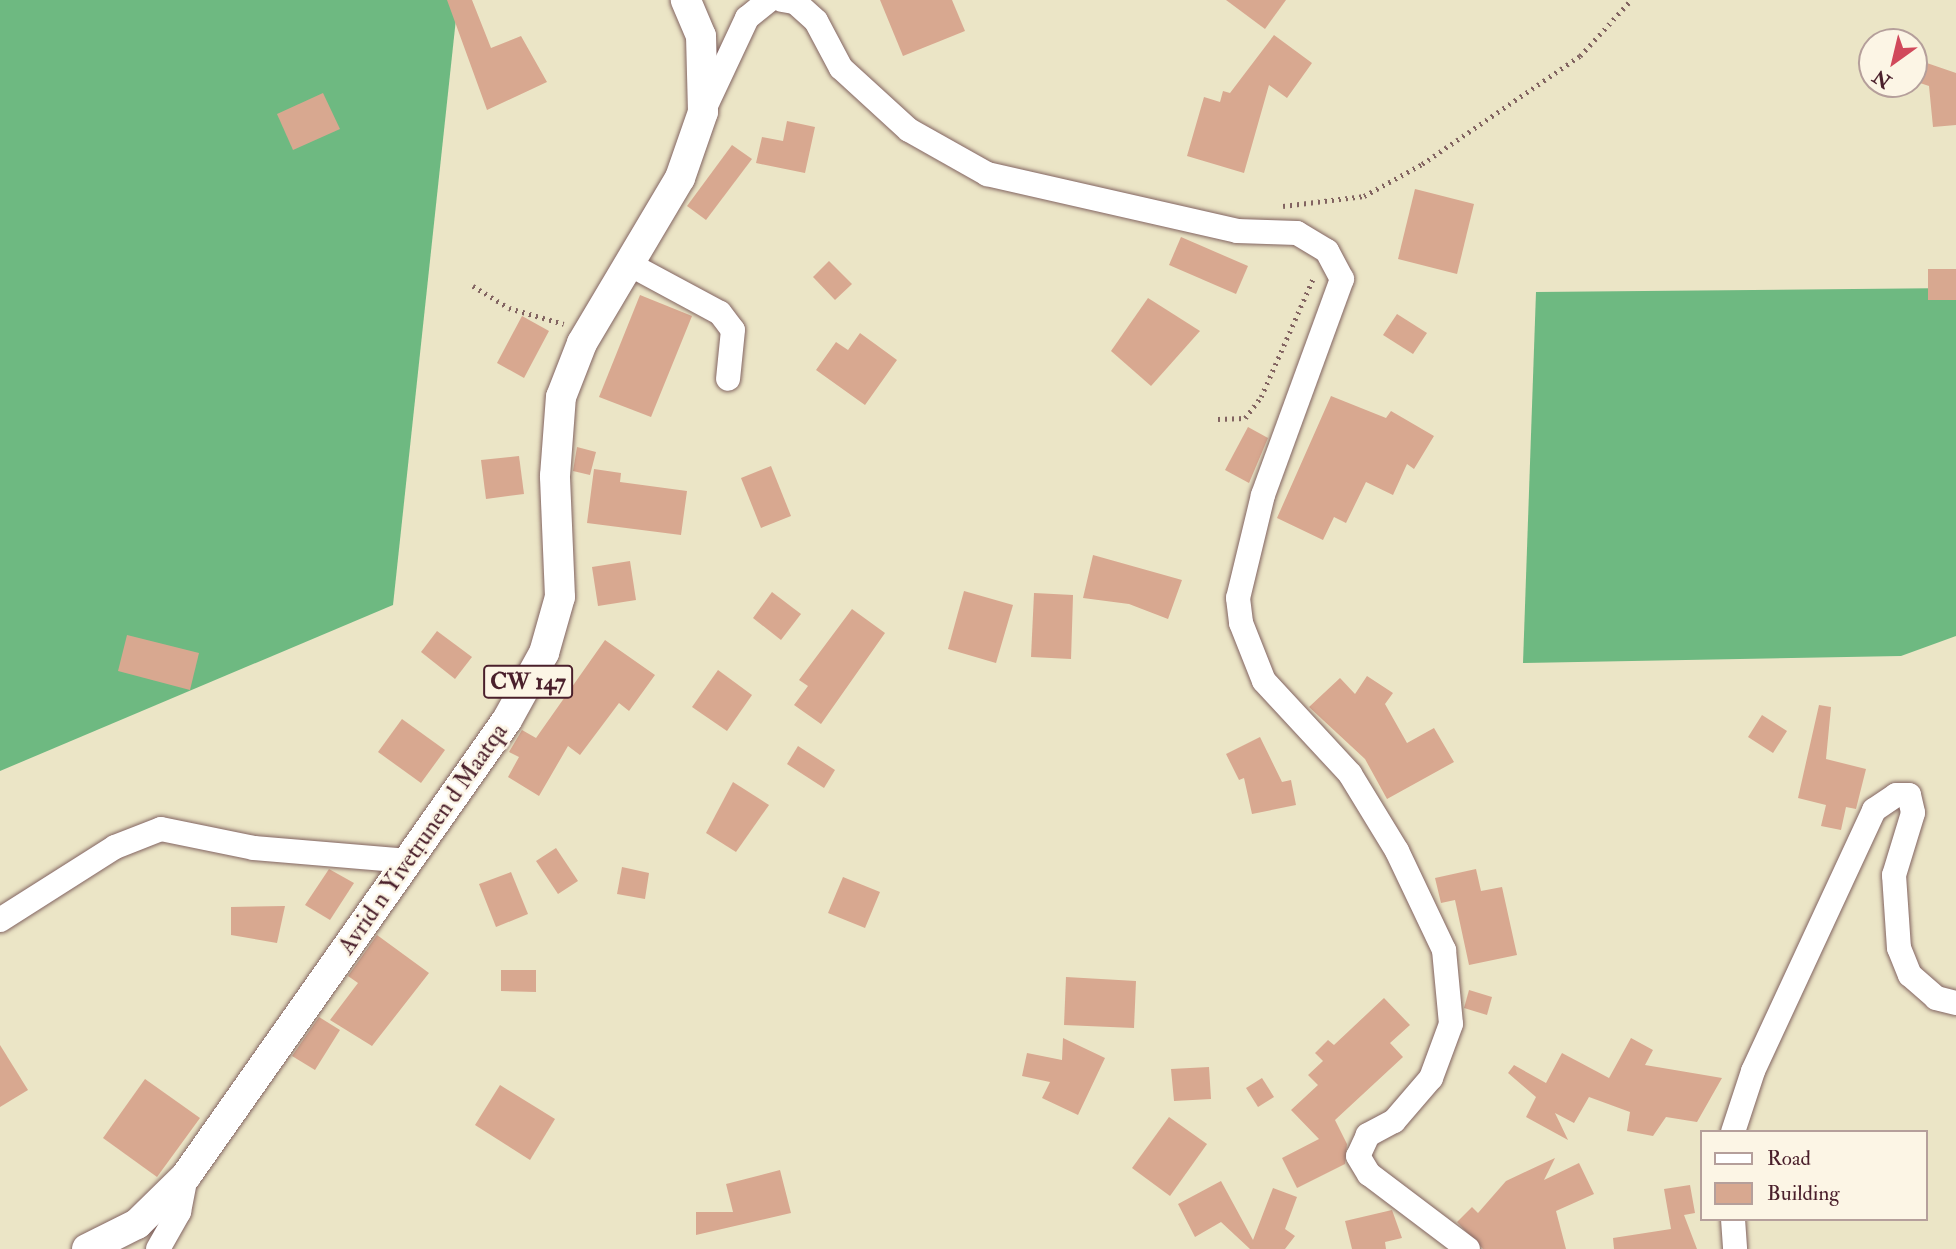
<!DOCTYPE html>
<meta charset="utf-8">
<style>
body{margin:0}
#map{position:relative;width:1956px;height:1249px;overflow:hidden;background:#ebe5c6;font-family:"IM FELL Double Pica",serif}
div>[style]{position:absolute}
.forest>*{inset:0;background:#6eb981}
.building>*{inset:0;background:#d8a890}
.path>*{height:4.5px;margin-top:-2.25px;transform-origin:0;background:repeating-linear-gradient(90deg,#826461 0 2px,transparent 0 7px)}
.roads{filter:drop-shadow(0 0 2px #826461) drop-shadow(0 0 2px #826461)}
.minor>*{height:24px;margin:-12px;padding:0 12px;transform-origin:12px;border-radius:12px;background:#fff}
.major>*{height:30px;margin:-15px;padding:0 15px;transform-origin:15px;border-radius:15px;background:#fff}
span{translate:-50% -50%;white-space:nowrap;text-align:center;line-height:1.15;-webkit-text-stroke:5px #fcf5e5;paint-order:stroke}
.shield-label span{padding:2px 5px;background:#fcf5e5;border:2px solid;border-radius:5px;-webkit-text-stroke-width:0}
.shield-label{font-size:23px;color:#4a1f2b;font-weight:700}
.street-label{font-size:24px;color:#4a1f2b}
.legend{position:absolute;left:1700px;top:1130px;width:228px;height:91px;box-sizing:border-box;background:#fcf5e5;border:2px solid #b59f9b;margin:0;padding:9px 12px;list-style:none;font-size:21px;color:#4a1f2b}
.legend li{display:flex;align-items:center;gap:14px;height:35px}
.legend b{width:35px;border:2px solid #b59f9b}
.north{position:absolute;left:1858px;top:28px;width:70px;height:70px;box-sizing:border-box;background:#fcf5e5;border:2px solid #b59f9b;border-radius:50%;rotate:214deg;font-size:19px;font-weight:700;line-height:28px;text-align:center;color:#4a1f2b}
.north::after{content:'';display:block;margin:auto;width:24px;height:32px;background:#d1495b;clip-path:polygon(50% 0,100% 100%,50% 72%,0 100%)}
</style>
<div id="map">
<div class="forest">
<div style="clip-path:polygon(0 0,458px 0,393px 605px,0 771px)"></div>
<div style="clip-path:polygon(1956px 288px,1956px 636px,1901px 656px,1523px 663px,1536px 292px)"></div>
</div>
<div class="building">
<div style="clip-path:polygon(447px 0,472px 0,491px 48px,521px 36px,547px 82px,487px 110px)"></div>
<div style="clip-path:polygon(880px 0,952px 0,965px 31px,903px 56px)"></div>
<div style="clip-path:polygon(1226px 0,1286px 0,1265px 29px)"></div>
<div style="clip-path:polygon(1274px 35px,1312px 63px,1287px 98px,1269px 85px,1244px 173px,1187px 156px,1204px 97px,1220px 102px,1223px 91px,1230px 93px)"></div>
<div style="clip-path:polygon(1921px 61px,1956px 73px,1956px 125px,1933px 127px,1929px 86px,1914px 81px)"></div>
<div style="clip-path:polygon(323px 93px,340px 129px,293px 150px,277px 114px)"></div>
<div style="clip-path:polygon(787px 121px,815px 127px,805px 173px,756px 163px,762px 137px,783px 141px)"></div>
<div style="clip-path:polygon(732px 145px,752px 159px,706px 220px,687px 206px)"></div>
<div style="clip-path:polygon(1415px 189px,1474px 204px,1457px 274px,1398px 259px)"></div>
<div style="clip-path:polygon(1181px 237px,1248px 266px,1236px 294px,1169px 265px)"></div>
<div style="clip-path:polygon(829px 261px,852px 284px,835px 300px,813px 277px)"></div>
<div style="clip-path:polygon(1928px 269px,1956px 269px,1956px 300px,1928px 300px)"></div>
<div style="clip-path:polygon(640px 295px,692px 316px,651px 417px,599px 397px)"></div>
<div style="clip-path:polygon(1148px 298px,1200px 331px,1151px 386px,1111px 351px)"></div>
<div style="clip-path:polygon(1397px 314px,1427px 333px,1413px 354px,1383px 335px)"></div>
<div style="clip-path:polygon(522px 316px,549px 331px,524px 378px,497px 363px)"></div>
<div style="clip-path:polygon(860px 333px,897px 360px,865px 405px,816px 370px,836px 342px,848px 350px)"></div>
<div style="clip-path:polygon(1331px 396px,1386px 418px,1391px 411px,1434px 436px,1414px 469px,1407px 464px,1393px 495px,1366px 482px,1346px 523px,1334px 517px,1323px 540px,1277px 518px)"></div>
<div style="clip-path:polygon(1248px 427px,1268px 438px,1249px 483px,1225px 470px)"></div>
<div style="clip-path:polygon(577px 447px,596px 452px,590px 475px,573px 471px)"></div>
<div style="clip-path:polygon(519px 456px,524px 494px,486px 499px,481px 460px)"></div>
<div style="clip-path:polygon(771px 466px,791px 516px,761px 528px,741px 478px)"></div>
<div style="clip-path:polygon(594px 469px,621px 473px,620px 482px,687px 491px,681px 535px,587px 523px)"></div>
<div style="clip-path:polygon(1093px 555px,1182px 580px,1168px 619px,1129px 604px,1083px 598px)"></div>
<div style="clip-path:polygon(630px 561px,636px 600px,598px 606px,592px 567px)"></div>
<div style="clip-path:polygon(964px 591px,1013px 605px,996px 663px,948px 649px)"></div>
<div style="clip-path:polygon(772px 592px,801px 614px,781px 640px,753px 618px)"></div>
<div style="clip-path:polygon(1034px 593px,1073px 595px,1071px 659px,1031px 657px)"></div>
<div style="clip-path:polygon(852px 609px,885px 633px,821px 724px,794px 705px,808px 686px,799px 680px)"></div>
<div style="clip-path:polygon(437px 631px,472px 657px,455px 679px,421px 652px)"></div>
<div style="clip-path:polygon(127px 635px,199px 653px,190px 690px,118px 671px)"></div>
<div style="clip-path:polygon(605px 640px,655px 675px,629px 711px,619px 703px,580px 755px,568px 746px,539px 796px,508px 777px,519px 757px,509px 752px,522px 730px,536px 738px)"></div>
<div style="clip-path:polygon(718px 670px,752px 695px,727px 731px,692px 707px)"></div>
<div style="clip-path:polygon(1367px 676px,1393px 693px,1385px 704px,1407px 743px,1434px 728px,1454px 762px,1387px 799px,1365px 759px,1309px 707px,1340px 678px,1355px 694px)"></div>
<div style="clip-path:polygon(1819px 705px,1831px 707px,1826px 759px,1866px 769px,1856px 809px,1846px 807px,1841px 830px,1821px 826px,1826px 805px,1798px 798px)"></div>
<div style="clip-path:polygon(1762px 715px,1787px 731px,1773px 753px,1748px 737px)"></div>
<div style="clip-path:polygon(402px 719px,445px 750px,421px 783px,378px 752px)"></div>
<div style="clip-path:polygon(1260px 737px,1282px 782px,1291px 780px,1296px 805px,1252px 814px,1244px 778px,1239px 780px,1226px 754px)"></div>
<div style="clip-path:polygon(798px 746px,835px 770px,824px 788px,787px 764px)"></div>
<div style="clip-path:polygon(733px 782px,769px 805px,736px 852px,706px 833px)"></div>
<div style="clip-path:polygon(556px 848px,578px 881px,558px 894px,536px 861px)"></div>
<div style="clip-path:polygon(622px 867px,649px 873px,645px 899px,617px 894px)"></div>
<div style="clip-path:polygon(329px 869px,354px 883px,330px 920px,305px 905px)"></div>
<div style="clip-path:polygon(1476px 869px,1481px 891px,1502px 887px,1517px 955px,1469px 965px,1455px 900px,1441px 903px,1435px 878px)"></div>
<div style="clip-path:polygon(511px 872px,528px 914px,496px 927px,479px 884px)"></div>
<div style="clip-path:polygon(843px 877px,880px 892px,865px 928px,828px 913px)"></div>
<div style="clip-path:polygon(285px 906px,277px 943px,231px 935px,231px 907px)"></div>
<div style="clip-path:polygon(377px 935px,429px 973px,372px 1046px,330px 1020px,358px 983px,348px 976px)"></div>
<div style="clip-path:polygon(501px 970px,536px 970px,536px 992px,501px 991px)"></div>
<div style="clip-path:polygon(1066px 977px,1136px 981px,1134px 1028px,1064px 1025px)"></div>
<div style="clip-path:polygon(1469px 990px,1492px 997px,1487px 1015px,1464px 1008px)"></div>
<div style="clip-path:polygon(1384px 998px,1410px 1025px,1390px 1043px,1403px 1057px,1335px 1120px,1347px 1144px,1345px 1164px,1297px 1188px,1282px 1158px,1319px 1139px,1291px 1110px,1318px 1085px,1308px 1075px,1323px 1061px,1315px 1053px,1328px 1040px,1334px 1045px)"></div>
<div style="clip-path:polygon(319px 1017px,340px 1030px,315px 1070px,292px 1056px)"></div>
<div style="clip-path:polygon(1063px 1038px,1105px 1058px,1078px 1115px,1042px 1098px,1050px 1082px,1022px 1076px,1027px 1053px,1062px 1060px)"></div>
<div style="clip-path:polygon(1631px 1038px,1653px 1050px,1645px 1065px,1722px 1078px,1697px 1122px,1666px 1117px,1653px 1136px,1627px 1131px,1630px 1112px,1589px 1097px,1574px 1123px,1555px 1113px,1568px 1140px,1526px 1117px,1536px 1097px,1508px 1073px,1514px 1065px,1546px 1083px,1562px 1053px,1609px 1078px)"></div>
<div style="clip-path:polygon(0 1045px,28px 1090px,0 1107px)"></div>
<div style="clip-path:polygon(1209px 1067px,1211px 1099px,1174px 1101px,1171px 1069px)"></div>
<div style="clip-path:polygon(1262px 1078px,1274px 1097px,1258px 1107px,1246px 1088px)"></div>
<div style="clip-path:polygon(145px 1079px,200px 1118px,157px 1177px,103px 1138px)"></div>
<div style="clip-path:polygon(500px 1085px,555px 1119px,530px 1160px,475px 1125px)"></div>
<div style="clip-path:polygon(1169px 1117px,1207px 1144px,1170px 1196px,1132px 1168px)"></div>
<div style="clip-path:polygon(1555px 1158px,1544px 1180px,1579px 1163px,1594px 1194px,1556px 1211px,1566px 1249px,1483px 1249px,1457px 1222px,1472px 1207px,1478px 1213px,1506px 1181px)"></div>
<div style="clip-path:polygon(780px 1170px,791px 1213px,696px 1235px,696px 1212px,733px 1212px,726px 1184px)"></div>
<div style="clip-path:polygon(1221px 1181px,1253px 1240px,1273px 1188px,1297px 1197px,1285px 1229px,1295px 1236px,1285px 1249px,1250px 1249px,1221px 1222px,1195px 1237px,1178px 1204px)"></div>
<div style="clip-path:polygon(1690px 1185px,1695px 1213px,1684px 1215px,1697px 1249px,1614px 1249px,1613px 1238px,1671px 1229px,1664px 1189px)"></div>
<div style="clip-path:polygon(1392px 1210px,1402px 1238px,1385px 1242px,1386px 1249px,1352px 1249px,1345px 1221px)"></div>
</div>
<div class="path">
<div style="left:1283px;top:206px;width:82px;rotate:-7deg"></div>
<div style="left:1364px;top:196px;width:66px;rotate:-28.9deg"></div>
<div style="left:1422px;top:164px;width:191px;rotate:-34.4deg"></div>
<div style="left:1580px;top:56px;width:76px;rotate:-47.7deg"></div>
<div style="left:473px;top:286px;width:42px;rotate:31.4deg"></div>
<div style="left:509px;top:308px;width:57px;rotate:16.2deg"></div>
<div style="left:1218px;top:419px;width:27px;rotate:-2deg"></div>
<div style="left:1245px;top:418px;width:26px;rotate:-53deg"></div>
<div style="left:1261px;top:397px;width:132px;rotate:-66.3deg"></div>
</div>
<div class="roads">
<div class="minor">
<div style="left:782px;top:0;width:13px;rotate:9deg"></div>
<div style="left:795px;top:2px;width:28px;rotate:42deg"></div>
<div style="left:816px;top:21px;width:53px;rotate:62deg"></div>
<div style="left:841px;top:68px;width:92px;rotate:42.4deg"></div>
<div style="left:909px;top:130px;width:90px;rotate:29.4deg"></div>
<div style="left:987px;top:174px;width:256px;rotate:12.8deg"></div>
<div style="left:1237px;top:231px;width:60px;rotate:1.9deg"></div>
<div style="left:1297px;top:233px;width:35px;rotate:31deg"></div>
<div style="left:1327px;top:251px;width:32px;rotate:62deg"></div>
<div style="left:1342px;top:279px;width:230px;rotate:110.1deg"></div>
<div style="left:1263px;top:495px;width:106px;rotate:103.6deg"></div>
<div style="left:1238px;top:598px;width:25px;rotate:83deg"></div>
<div style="left:1241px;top:623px;width:62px;rotate:68.4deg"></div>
<div style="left:1264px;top:681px;width:127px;rotate:47.2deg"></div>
<div style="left:1350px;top:774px;width:90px;rotate:58.6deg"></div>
<div style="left:1397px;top:851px;width:110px;rotate:64.6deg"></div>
<div style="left:1444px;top:950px;width:74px;rotate:84.6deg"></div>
<div style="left:1451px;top:1024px;width:58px;rotate:110.3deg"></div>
<div style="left:1431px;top:1078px;width:57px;rotate:130.7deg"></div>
<div style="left:1394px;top:1121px;width:30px;rotate:152deg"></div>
<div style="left:1368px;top:1135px;width:23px;rotate:115deg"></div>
<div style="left:1358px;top:1156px;width:21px;rotate:59deg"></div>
<div style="left:1369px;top:1174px;width:124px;rotate:37.1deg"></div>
<div style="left:703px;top:112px;width:104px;rotate:-64.9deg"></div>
<div style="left:747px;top:18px;width:28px;rotate:-39deg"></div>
<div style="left:629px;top:264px;width:103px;rotate:28.3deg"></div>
<div style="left:720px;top:313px;width:21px;rotate:53deg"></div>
<div style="left:733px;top:330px;width:49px;rotate:95.8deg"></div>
<div style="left:0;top:920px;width:136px;rotate:-32.4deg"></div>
<div style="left:115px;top:847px;width:49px;rotate:-21.4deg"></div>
<div style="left:161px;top:829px;width:95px;rotate:11.5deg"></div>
<div style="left:254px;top:848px;width:155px;rotate:4.8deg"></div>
<div style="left:1733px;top:1132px;width:64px;rotate:-71.8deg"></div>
<div style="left:1753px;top:1071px;width:288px;rotate:-65.1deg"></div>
<div style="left:1874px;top:810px;width:27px;rotate:-34deg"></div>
<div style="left:1896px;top:795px;width:13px"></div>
<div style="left:1909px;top:795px;width:18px;rotate:77deg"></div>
<div style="left:1913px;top:813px;width:65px;rotate:107deg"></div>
<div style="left:1894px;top:875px;width:73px;rotate:86.1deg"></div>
<div style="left:1899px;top:948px;width:29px;rotate:68deg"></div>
<div style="left:1910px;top:975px;width:35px;rotate:41deg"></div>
<div style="left:1936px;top:998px;width:21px;rotate:14deg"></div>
<div style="left:1733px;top:1219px;width:30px;rotate:86deg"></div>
<div style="left:158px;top:1249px;width:43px;rotate:-60.4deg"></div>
<div style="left:179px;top:1212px;width:37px;rotate:-79deg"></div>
</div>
<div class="major">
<div style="left:87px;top:1249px;width:56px;rotate:-26.6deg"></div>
<div style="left:137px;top:1224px;width:69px;rotate:-44.4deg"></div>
<div style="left:186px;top:1176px;width:558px;rotate:-54.86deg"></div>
<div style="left:507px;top:720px;width:77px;rotate:-61.1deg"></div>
<div style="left:544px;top:653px;width:58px;rotate:-74.1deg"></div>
<div style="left:560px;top:597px;width:121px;rotate:-92.4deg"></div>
<div style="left:555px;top:476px;width:79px;rotate:-85.7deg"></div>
<div style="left:561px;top:397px;width:58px;rotate:-68.7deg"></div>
<div style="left:582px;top:343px;width:192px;rotate:-59.3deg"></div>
<div style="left:680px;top:178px;width:70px;rotate:-70.8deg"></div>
<div style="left:703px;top:112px;width:76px;rotate:-91.5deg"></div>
<div style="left:701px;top:36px;width:39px;rotate:-113deg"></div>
</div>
</div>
<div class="shield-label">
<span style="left:528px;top:682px">CW 147</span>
</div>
<div class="street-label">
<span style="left:423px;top:839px;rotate:-55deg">Avrid n Yivetṛunen d Maatqa</span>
</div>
<ul class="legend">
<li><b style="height:9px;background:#fff"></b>Road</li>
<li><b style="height:19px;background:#d8a890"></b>Building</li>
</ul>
<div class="north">N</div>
</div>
